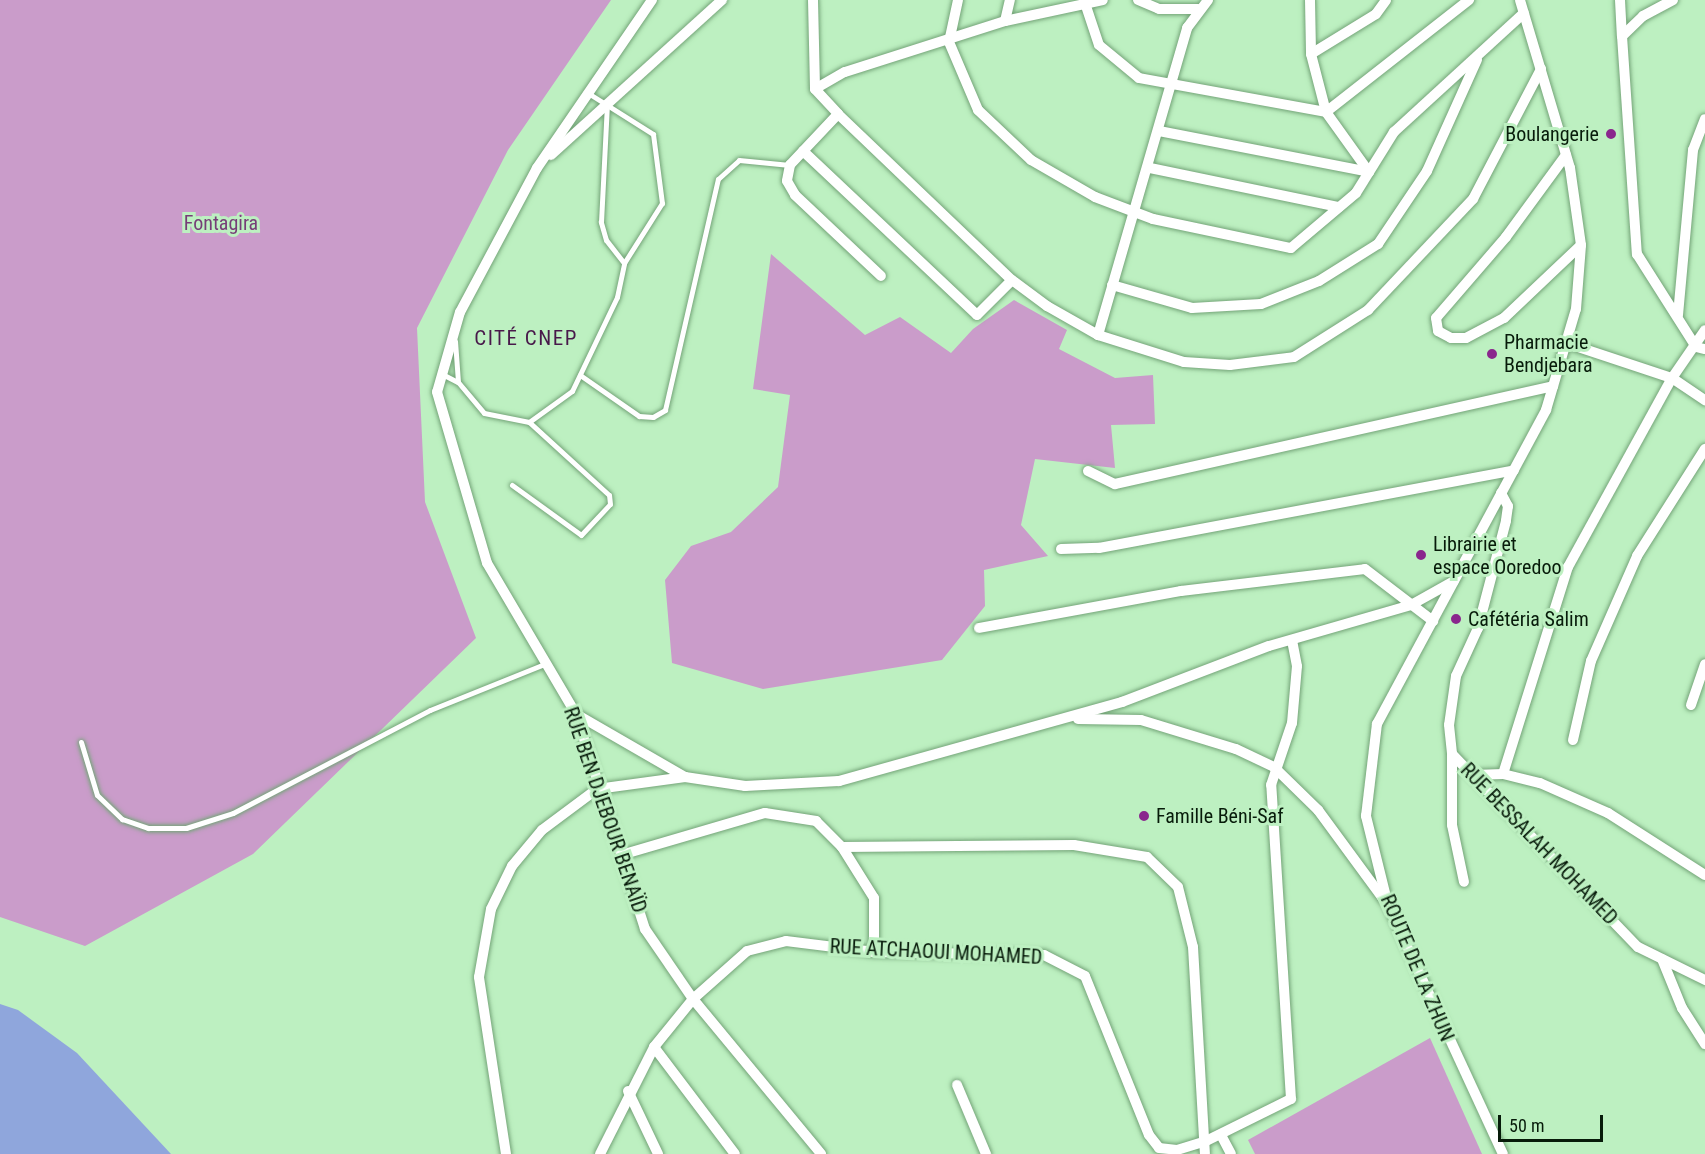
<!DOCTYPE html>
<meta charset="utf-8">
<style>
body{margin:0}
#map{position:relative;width:1705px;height:1154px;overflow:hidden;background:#bdf0c1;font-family:"Roboto Condensed",sans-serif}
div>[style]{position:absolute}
.forest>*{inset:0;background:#ca9cca}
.water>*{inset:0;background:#8fa6dc}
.roads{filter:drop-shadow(0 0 2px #74a478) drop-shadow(0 0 2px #74a478)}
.lane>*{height:5px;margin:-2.5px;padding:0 2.5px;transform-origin:2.5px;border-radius:2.5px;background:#fff}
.street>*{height:10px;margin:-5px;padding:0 5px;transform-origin:5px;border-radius:5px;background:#fff}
.dots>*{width:16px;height:16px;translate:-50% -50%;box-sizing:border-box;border:3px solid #bdf0c1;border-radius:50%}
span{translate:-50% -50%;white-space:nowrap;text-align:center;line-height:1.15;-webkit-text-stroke:6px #bdf0c1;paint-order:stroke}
.poi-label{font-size:20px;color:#071b0a}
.right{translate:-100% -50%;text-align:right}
.left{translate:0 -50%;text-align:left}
.park-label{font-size:20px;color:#763d77}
.street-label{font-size:20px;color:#071b0a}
.neighbourhood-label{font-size:21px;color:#48194a;letter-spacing:1.5px}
.scale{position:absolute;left:1498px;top:1115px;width:105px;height:27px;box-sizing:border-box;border:3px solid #071b0a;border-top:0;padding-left:8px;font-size:18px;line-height:21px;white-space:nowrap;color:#071b0a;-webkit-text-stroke:4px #bdf0c1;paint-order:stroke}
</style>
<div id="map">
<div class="forest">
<div style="clip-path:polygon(0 0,611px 0,508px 150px,417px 328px,425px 502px,476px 638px,253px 854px,85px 946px,0 917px)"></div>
<div style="clip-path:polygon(771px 254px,865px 335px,900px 317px,951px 353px,973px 329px,1014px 300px,1067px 330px,1059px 349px,1115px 378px,1153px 375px,1155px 424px,1111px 425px,1115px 468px,1035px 459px,1021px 525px,1048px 556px,984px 570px,985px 606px,942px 660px,763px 689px,672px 663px,665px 580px,691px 546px,731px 532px,778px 487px,790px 395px,753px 389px)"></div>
<div style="clip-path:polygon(1430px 1038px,1482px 1154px,1255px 1154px,1248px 1140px)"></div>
</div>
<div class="water">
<div style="clip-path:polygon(0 1004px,18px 1010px,77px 1053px,171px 1154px,0 1154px)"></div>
</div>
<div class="roads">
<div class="lane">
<div style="left:588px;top:93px;width:77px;rotate:32.2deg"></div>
<div style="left:653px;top:134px;width:70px;rotate:82.6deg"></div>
<div style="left:662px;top:203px;width:71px;rotate:122.3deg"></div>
<div style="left:624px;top:263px;width:29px;rotate:-128deg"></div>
<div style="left:606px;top:240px;width:19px;rotate:-106deg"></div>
<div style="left:601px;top:222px;width:117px;rotate:-87.1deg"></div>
<div style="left:455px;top:341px;width:41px;rotate:85.8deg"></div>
<div style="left:458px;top:382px;width:40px;rotate:50deg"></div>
<div style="left:484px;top:413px;width:46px;rotate:11.3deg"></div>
<div style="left:529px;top:422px;width:53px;rotate:-35.8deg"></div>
<div style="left:572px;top:391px;width:104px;rotate:-64.4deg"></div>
<div style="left:617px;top:297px;width:35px;rotate:-78deg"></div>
<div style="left:442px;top:374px;width:18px;rotate:27deg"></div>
<div style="left:580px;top:375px;width:72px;rotate:34.8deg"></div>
<div style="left:639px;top:416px;width:14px;rotate:4deg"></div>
<div style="left:653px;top:417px;width:14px;rotate:-30deg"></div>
<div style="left:665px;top:410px;width:237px;rotate:-77.1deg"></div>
<div style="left:718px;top:179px;width:28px;rotate:-42deg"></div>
<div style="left:739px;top:160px;width:51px;rotate:5.6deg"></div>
<div style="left:512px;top:485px;width:85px;rotate:35.9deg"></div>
<div style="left:581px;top:535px;width:42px;rotate:-46.9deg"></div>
<div style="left:610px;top:504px;width:9px;rotate:-96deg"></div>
<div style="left:609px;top:495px;width:108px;rotate:-137.6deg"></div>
<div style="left:81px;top:742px;width:55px;rotate:73.2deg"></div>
<div style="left:97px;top:795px;width:35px;rotate:44deg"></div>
<div style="left:122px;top:819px;width:28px;rotate:19deg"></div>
<div style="left:148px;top:828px;width:38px"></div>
<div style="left:186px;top:828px;width:49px;rotate:-17.7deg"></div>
<div style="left:233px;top:813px;width:222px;rotate:-27.6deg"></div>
<div style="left:430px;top:710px;width:126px;rotate:-21.9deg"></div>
</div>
<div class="street">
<div style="left:652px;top:0;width:204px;rotate:124.4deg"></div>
<div style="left:537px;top:168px;width:163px;rotate:118.1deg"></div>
<div style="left:460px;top:312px;width:83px;rotate:106deg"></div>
<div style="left:437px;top:392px;width:178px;rotate:73.7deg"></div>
<div style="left:487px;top:563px;width:175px;rotate:59.5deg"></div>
<div style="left:576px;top:714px;width:226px;rotate:72.2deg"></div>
<div style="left:645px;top:929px;width:85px;rotate:55.6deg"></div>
<div style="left:693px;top:999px;width:201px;rotate:50.4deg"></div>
<div style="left:813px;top:0;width:89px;rotate:88.7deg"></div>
<div style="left:815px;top:89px;width:34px;rotate:47deg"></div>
<div style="left:838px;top:114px;width:240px;rotate:43.7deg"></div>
<div style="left:1012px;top:280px;width:44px;rotate:36.6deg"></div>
<div style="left:1047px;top:306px;width:59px;rotate:29.6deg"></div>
<div style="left:1098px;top:335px;width:90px;rotate:17.4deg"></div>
<div style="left:1184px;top:362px;width:46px;rotate:3.7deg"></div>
<div style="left:1230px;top:365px;width:64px;rotate:-7.1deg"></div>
<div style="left:1294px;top:357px;width:88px;rotate:-32.4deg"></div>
<div style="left:1368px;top:310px;width:153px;rotate:-46.6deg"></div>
<div style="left:1473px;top:199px;width:147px;rotate:-62.4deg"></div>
<div style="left:958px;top:0;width:43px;rotate:102.1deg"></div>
<div style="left:949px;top:42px;width:74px;rotate:66.9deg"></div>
<div style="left:978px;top:110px;width:73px;rotate:43.3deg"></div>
<div style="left:1031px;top:160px;width:74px;rotate:30deg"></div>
<div style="left:1095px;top:197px;width:62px;rotate:20.8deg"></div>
<div style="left:1153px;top:219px;width:141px;rotate:11.9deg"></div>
<div style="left:1291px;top:248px;width:85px;rotate:-40.2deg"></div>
<div style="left:1356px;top:193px;width:72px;rotate:-58.1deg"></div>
<div style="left:1394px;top:132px;width:176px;rotate:-42.5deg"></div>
<div style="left:1084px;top:0;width:47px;rotate:71.6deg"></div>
<div style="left:1099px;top:45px;width:52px;rotate:39.5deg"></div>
<div style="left:1139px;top:78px;width:190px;rotate:10.3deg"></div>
<div style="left:1326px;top:112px;width:182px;rotate:-38.1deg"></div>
<div style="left:1138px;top:0;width:23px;rotate:23deg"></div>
<div style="left:1159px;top:9px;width:39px"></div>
<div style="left:1310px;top:0;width:54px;rotate:88.9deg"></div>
<div style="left:1311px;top:54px;width:60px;rotate:75.5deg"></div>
<div style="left:1326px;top:112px;width:74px;rotate:54.4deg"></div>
<div style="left:1620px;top:0;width:36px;rotate:87deg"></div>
<div style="left:1673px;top:0;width:34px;rotate:152deg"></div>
<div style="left:1643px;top:16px;width:29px;rotate:136deg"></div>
<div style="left:1622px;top:36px;width:219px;rotate:86.1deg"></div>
<div style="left:1637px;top:254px;width:110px;rotate:57.6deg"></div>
<div style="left:1696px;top:347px;width:9px;rotate:13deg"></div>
<div style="left:1005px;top:21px;width:22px;rotate:-77deg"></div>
<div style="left:1311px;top:54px;width:76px;rotate:-31.6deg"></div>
<div style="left:1376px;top:14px;width:17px;rotate:-54deg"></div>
<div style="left:815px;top:89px;width:34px;rotate:-30deg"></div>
<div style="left:845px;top:72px;width:168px;rotate:-17.7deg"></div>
<div style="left:1005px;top:21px;width:100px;rotate:-12.1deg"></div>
<div style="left:838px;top:114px;width:70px;rotate:133.3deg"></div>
<div style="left:790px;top:165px;width:16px;rotate:101deg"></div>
<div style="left:787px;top:181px;width:16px;rotate:60deg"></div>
<div style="left:795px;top:195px;width:118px;rotate:43.3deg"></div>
<div style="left:1159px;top:131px;width:214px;rotate:11deg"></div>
<div style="left:803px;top:151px;width:239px;rotate:43.3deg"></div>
<div style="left:977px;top:315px;width:49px;rotate:-45deg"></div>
<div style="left:551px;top:155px;width:231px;rotate:-42.2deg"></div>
<div style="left:1566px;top:155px;width:102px;rotate:126.2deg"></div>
<div style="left:1506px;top:237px;width:107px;rotate:130.8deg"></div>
<div style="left:1436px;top:318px;width:13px;rotate:81deg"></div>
<div style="left:1438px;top:331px;width:15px;rotate:28deg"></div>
<div style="left:1451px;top:338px;width:15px"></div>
<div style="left:1466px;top:338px;width:43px;rotate:-27.8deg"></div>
<div style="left:1504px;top:318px;width:106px;rotate:-43.5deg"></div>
<div style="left:1150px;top:168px;width:193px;rotate:11.7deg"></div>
<div style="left:1112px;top:285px;width:83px;rotate:16deg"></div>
<div style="left:1192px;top:308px;width:69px;rotate:-3.3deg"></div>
<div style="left:1261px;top:304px;width:62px;rotate:-21.6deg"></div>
<div style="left:1319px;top:281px;width:70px;rotate:-32.1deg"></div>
<div style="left:1378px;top:244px;width:88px;rotate:-56.1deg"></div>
<div style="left:1427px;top:171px;width:122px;rotate:-65.8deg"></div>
<div style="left:1678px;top:315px;width:166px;rotate:-84.8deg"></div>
<div style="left:1693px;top:150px;width:33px;rotate:-69deg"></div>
<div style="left:1098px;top:335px;width:320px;rotate:-73.8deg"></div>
<div style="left:1187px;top:28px;width:35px;rotate:-53deg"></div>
<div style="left:1566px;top:343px;width:112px;rotate:18.3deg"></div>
<div style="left:1672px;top:378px;width:40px;rotate:34deg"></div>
<div style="left:1088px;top:471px;width:30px;rotate:26deg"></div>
<div style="left:1115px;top:484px;width:449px;rotate:-12.6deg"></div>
<div style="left:1501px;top:493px;width:15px;rotate:62deg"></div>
<div style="left:1508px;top:506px;width:15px;rotate:98deg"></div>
<div style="left:1506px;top:521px;width:111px;rotate:104.7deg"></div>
<div style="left:1478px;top:628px;width:53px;rotate:114.6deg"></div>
<div style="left:1456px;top:676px;width:49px;rotate:98.1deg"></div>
<div style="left:1449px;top:725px;width:29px;rotate:84deg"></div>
<div style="left:1452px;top:754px;width:268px;rotate:46.1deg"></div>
<div style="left:1638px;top:947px;width:75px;rotate:26.2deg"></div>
<div style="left:1061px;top:549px;width:38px;rotate:-2deg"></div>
<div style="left:1099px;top:548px;width:422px;rotate:-10.6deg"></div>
<div style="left:979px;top:628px;width:205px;rotate:-10.4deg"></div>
<div style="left:1181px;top:591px;width:185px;rotate:-6.8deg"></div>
<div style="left:1365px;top:569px;width:86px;rotate:37.4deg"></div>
<div style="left:1691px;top:705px;width:43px;rotate:-71.1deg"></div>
<div style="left:576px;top:714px;width:126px;rotate:30deg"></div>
<div style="left:685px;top:777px;width:61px;rotate:8.5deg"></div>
<div style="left:745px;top:786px;width:94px;rotate:-3deg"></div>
<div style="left:839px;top:781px;width:294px;rotate:-15.6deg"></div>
<div style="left:1122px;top:702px;width:157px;rotate:-20.9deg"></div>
<div style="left:1269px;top:646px;width:148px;rotate:-16.1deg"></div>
<div style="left:1411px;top:605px;width:49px;rotate:-29.2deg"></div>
<div style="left:1078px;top:719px;width:63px;rotate:0.9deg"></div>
<div style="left:1141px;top:720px;width:99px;rotate:17deg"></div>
<div style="left:1236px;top:749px;width:42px;rotate:25.3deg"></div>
<div style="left:1274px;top:767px;width:62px;rotate:44.3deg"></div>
<div style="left:1318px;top:810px;width:112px;rotate:53.7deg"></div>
<div style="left:1573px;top:740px;width:81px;rotate:-77.2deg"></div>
<div style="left:1591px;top:661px;width:115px;rotate:-66.3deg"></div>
<div style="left:1637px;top:556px;width:127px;rotate:-57.6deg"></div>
<div style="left:1452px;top:754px;width:71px;rotate:90deg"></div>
<div style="left:1452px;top:825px;width:58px;rotate:78.1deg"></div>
<div style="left:1503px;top:774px;width:217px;rotate:-72.6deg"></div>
<div style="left:1568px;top:567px;width:216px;rotate:-61.2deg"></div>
<div style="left:1672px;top:378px;width:58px;rotate:-55.5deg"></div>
<div style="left:1473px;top:775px;width:30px;rotate:-2deg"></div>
<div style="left:1503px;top:774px;width:38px;rotate:14deg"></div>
<div style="left:1540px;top:783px;width:74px;rotate:23.8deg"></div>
<div style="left:1608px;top:813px;width:115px;rotate:32.6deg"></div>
<div style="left:842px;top:847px;width:232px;rotate:-0.5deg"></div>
<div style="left:1074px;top:845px;width:74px;rotate:9.3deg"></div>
<div style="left:1147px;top:857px;width:43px;rotate:44.1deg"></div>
<div style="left:1178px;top:887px;width:62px;rotate:76deg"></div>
<div style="left:1193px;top:947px;width:207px;rotate:86.7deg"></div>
<div style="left:621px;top:855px;width:150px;rotate:-16.3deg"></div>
<div style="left:765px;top:813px;width:52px;rotate:8.9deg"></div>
<div style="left:816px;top:821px;width:37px;rotate:45deg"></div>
<div style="left:842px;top:847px;width:60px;rotate:57.9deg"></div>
<div style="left:874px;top:898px;width:54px;rotate:90deg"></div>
<div style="left:1662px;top:959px;width:53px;rotate:67.8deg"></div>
<div style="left:1682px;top:1008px;width:43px;rotate:57.4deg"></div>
<div style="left:654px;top:1047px;width:134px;rotate:52.9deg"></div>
<div style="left:957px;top:1085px;width:75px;rotate:67.2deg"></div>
<div style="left:628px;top:1091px;width:70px;rotate:64.5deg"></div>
<div style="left:1221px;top:1135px;width:21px;rotate:62deg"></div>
<div style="left:506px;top:1154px;width:179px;rotate:-98.7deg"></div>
<div style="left:479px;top:977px;width:69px;rotate:-80deg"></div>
<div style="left:491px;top:909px;width:48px;rotate:-64deg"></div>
<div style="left:512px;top:866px;width:47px;rotate:-50.2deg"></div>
<div style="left:542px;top:830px;width:69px;rotate:-36.7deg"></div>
<div style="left:597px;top:789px;width:89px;rotate:-7.8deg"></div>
<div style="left:600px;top:1154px;width:120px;rotate:-63.2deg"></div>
<div style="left:654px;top:1047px;width:62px;rotate:-50.9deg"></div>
<div style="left:693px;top:999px;width:72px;rotate:-41.6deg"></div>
<div style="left:747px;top:951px;width:40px;rotate:-14.4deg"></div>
<div style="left:786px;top:941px;width:89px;rotate:7.1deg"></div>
<div style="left:874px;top:952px;width:170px;rotate:1deg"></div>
<div style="left:1044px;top:955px;width:46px;rotate:27.1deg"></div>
<div style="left:1085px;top:976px;width:171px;rotate:68.1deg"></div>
<div style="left:1149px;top:1135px;width:16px;rotate:52deg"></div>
<div style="left:1159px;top:1148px;width:18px;rotate:6deg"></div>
<div style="left:1177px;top:1150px;width:28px;rotate:-17deg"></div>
<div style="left:1204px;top:1142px;width:97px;rotate:-26.3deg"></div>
<div style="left:1291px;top:1099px;width:315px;rotate:-93.6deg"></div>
<div style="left:1271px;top:785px;width:65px;rotate:-71.3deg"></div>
<div style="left:1292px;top:723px;width:57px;rotate:-85deg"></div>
<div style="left:1297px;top:666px;width:26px;rotate:-101deg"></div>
<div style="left:1503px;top:1154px;width:274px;rotate:-114.8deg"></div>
<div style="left:1388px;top:905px;width:92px;rotate:-103.9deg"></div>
<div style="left:1366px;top:816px;width:93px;rotate:-83.2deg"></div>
<div style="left:1377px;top:724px;width:357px;rotate:-61.7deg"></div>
<div style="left:1546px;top:410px;width:105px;rotate:-73.5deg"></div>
<div style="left:1576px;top:309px;width:64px;rotate:-85.5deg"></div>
<div style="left:1581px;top:245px;width:78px;rotate:-98.1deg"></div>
<div style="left:1570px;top:168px;width:175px;rotate:-106.6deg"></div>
</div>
</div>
<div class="dots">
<div style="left:1611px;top:134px;background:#8a268d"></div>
<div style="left:1492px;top:354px;background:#8a268d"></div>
<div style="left:1421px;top:555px;background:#8a268d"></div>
<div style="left:1456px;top:619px;background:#8a268d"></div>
<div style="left:1144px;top:816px;background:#8a268d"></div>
</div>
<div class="poi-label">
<span class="right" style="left:1599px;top:134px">Boulangerie</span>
<span class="left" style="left:1504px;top:354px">Pharmacie<br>Bendjebara</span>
<span class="left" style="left:1433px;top:556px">Librairie et<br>espace Ooredoo</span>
<span class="left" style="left:1468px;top:619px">Cafétéria Salim</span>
<span class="left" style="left:1156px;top:816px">Famille Béni-Saf</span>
</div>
<div class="park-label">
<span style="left:221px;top:223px">Fontagira</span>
</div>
<div class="street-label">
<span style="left:605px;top:810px;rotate:71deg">RUE BEN DJEBOUR BENAÏD</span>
<span style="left:1539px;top:844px;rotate:46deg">RUE BESSALAH MOHAMED</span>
<span style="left:936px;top:952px;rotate:3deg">RUE ATCHAOUI MOHAMED</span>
<span style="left:1417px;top:968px;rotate:67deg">ROUTE DE LA ZHUN</span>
</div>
<div class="neighbourhood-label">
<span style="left:526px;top:338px">CITÉ CNEP</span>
</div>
<div class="scale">50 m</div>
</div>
